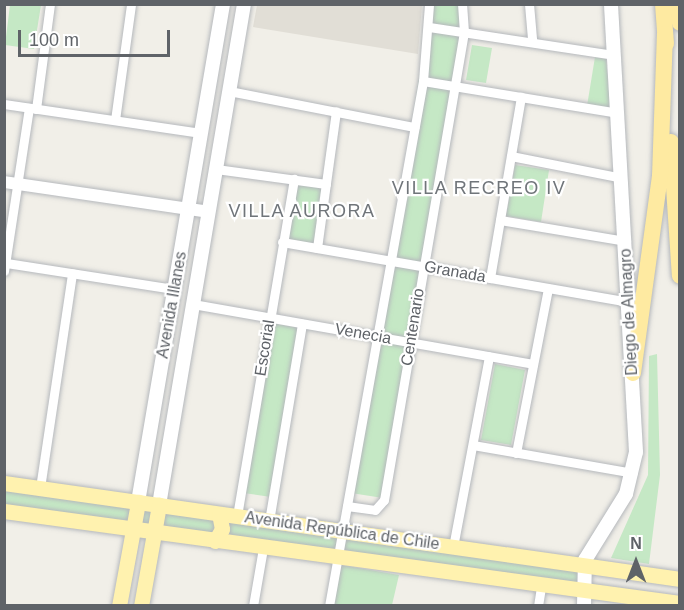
<!DOCTYPE html>
<meta charset="utf-8">
<style>
body{margin:0}
#map{position:relative;width:684px;height:610px;overflow:hidden;background:#f1efe8;font-family:Arial,sans-serif}
div>[style]{position:absolute}
.education>*{inset:0;background:#e1ded6}
.green>*{inset:0;background:#c5e8c5}
.roads{filter:drop-shadow(0 0 2px #b5b8bc) drop-shadow(0 0 2px #b5b8bc)}
.minor>*{height:9px;margin:-4.5px;padding:0 4.5px;transform-origin:4.5px;border-radius:4.5px;background:#fff}
.tertiary>*{height:12px;margin:-6px;padding:0 6px;transform-origin:6px;border-radius:6px;background:#fff}
.secondary>*{height:14px;margin:-7px;padding:0 7px;transform-origin:7px;border-radius:7px;background:#fff}
.primary>*{height:15px;margin:-7.5px;padding:0 7.5px;transform-origin:7.5px;border-radius:7.5px;background:#fff2af}
.trunk>*{height:16px;margin:-8px;padding:0 8px;transform-origin:8px;border-radius:8px;background:#feeaa1}
span{translate:-50% -50%;white-space:nowrap;text-align:center;line-height:1.15;-webkit-text-stroke:4.5px #fff;paint-order:stroke}
.street-label{font-size:16px;color:#5f6368}
.neighbourhood-label{font-size:18px;color:#70757a;letter-spacing:1.5px}
.frame{position:absolute;inset:0;border:6px solid #5f6368;pointer-events:none}
.north{position:absolute;left:606px;top:532px;width:60px;height:60px;-webkit-text-stroke:4px #fff;paint-order:stroke;rotate:0deg;font-size:16px;font-weight:700;line-height:24px;text-align:center;color:#5f6368}
.north::after{content:'';display:block;margin:auto;width:21px;height:27px;background:#5f6368;clip-path:polygon(50% 0,100% 100%,50% 72%,0 100%)}
.scale{position:absolute;left:18px;top:30px;width:152px;height:27px;box-sizing:border-box;border:3px solid #5f6368;border-top:0;padding-left:8px;font-size:18px;line-height:21px;white-space:nowrap;color:#5f6368;-webkit-text-stroke:4px #fff;paint-order:stroke}
</style>
<div id="map">
<div class="education">
<div style="clip-path:polygon(257px 5px,422px 5px,418px 54px,253px 27px)"></div>
</div>
<div class="green">
<div style="clip-path:polygon(10px 5px,41px 5px,34px 49px,5px 45px)"></div>
<div style="clip-path:polygon(431px 5px,460px 5px,462px 32px,383px 498px,351px 493px)"></div>
<div style="clip-path:polygon(472px 45px,492px 48px,486px 83px,466px 80px)"></div>
<div style="clip-path:polygon(595px 57px,606px 59px,611px 109px,587px 106px)"></div>
<div style="clip-path:polygon(515px 165px,549px 170px,541px 222px,506px 216px)"></div>
<div style="clip-path:polygon(294px 179px,326px 184px,317px 248px,282px 242px)"></div>
<div style="clip-path:polygon(272px 323px,299px 328px,271px 497px,244px 493px)"></div>
<div style="clip-path:polygon(657px 354px,660px 475px,649px 564px,611px 558px,648px 475px,649px 356px)"></div>
<div style="clip-path:polygon(495px 364px,525px 370px,511px 445px,481px 440px)"></div>
<div style="clip-path:polygon(5px 489px,578px 571px,577px 588px,5px 506px)"></div>
<div style="clip-path:polygon(341px 565px,399px 575px,392px 605px,333px 606px)"></div>
</div>
<div class="roads">
<div class="minor">
<div style="left:529px;top:4px;width:37px;rotate:85deg"></div>
<div style="left:429px;top:27px;width:188px;rotate:8.6deg"></div>
<div style="left:423px;top:81px;width:198px;rotate:9.3deg"></div>
<div style="left:229px;top:91px;width:189px;rotate:11deg"></div>
<div style="left:4px;top:104px;width:199px;rotate:8.4deg"></div>
<div style="left:36px;top:109px;width:106px;rotate:-82.4deg"></div>
<div style="left:115px;top:120px;width:117px;rotate:-82.1deg"></div>
<div style="left:511px;top:156px;width:113px;rotate:11.2deg"></div>
<div style="left:216px;top:169px;width:111px;rotate:7.8deg"></div>
<div style="left:500px;top:220px;width:128px;rotate:9.5deg"></div>
<div style="left:282px;top:242px;width:351px;rotate:9.8deg"></div>
<div style="left:317px;top:248px;width:138px;rotate:-82.1deg"></div>
<div style="left:6px;top:263px;width:170px;rotate:8.8deg"></div>
<div style="left:4px;top:271px;width:165px;rotate:-81.3deg"></div>
<div style="left:490px;top:278px;width:184px;rotate:-80.3deg"></div>
<div style="left:193px;top:304px;width:345px;rotate:10deg"></div>
<div style="left:473px;top:445px;width:162px;rotate:9.9deg"></div>
<div style="left:516px;top:453px;width:168px;rotate:-79deg"></div>
<div style="left:40px;top:488px;width:217px;rotate:-81.5deg"></div>
<div style="left:347px;top:506px;width:28px;rotate:8deg"></div>
<div style="left:375px;top:510px;width:13px;rotate:-48deg"></div>
<div style="left:384px;top:500px;width:475px;rotate:-80.3deg"></div>
<div style="left:464px;top:32px;width:28px;rotate:-94deg"></div>
<div style="left:237px;top:516px;width:342px;rotate:-80.4deg"></div>
<div style="left:269px;top:521px;width:200px;rotate:-80.5deg"></div>
<div style="left:453px;top:547px;width:194px;rotate:-79.3deg"></div>
<div style="left:253px;top:606px;width:59px;rotate:-80.2deg"></div>
<div style="left:329px;top:606px;width:533px;rotate:-79.85deg"></div>
<div style="left:423px;top:81px;width:77px;rotate:-85.5deg"></div>
<div style="left:538px;top:606px;width:19px;rotate:-81deg"></div>
</div>
<div class="tertiary">
<div style="left:4px;top:182px;width:207px;rotate:8.3deg"></div>
</div>
<div class="secondary">
<div style="left:138px;top:502px;width:505px;rotate:-80.31deg"></div>
<div style="left:159px;top:505px;width:508px;rotate:-80.37deg"></div>
<div style="left:584px;top:606px;width:46px;rotate:-88.8deg"></div>
<div style="left:585px;top:560px;width:78px;rotate:-58.2deg"></div>
<div style="left:626px;top:494px;width:43px;rotate:-76.6deg"></div>
<div style="left:636px;top:452px;width:449px;rotate:-93.2deg"></div>
</div>
<div class="primary">
<div style="left:4px;top:483px;width:683px;rotate:8.08deg"></div>
<div style="left:4px;top:511px;width:682px;rotate:7.75deg"></div>
<div style="left:215px;top:541px;width:14px;rotate:-60deg"></div>
<div style="left:222px;top:529px;width:15px;rotate:-101deg"></div>
<div style="left:119px;top:606px;width:106px;rotate:-79.6deg"></div>
<div style="left:141px;top:606px;width:103px;rotate:-79.9deg"></div>
</div>
<div class="trunk">
<div style="left:663px;top:4px;width:40px;rotate:85.7deg"></div>
<div style="left:678px;top:4px;width:19px;rotate:84deg"></div>
<div style="left:671px;top:142px;width:134px;rotate:86.2deg"></div>
<div style="left:633px;top:373px;width:199px;rotate:-82.2deg"></div>
<div style="left:660px;top:176px;width:142px;rotate:-88deg"></div>
</div>
</div>
<div class="street-label">
<span style="left:455px;top:272px;rotate:10deg">Granada</span>
<span style="left:172px;top:305px;rotate:-80deg">Avenida Illanes</span>
<span style="left:629px;top:312px;rotate:-93deg">Diego de Almagro</span>
<span style="left:413px;top:327px;rotate:-81deg">Centenario</span>
<span style="left:363px;top:334px;rotate:10deg">Venecia</span>
<span style="left:265px;top:348px;rotate:-81deg">Escorial</span>
<span style="left:342px;top:531px;rotate:8deg">Avenida República de Chile</span>
</div>
<div class="neighbourhood-label">
<span style="left:479px;top:188px">VILLA RECREO IV</span>
<span style="left:302px;top:211px">VILLA AURORA</span>
</div>
<div class="frame"></div>
<div class="north">N</div>
<div class="scale">100 m</div>
</div>
